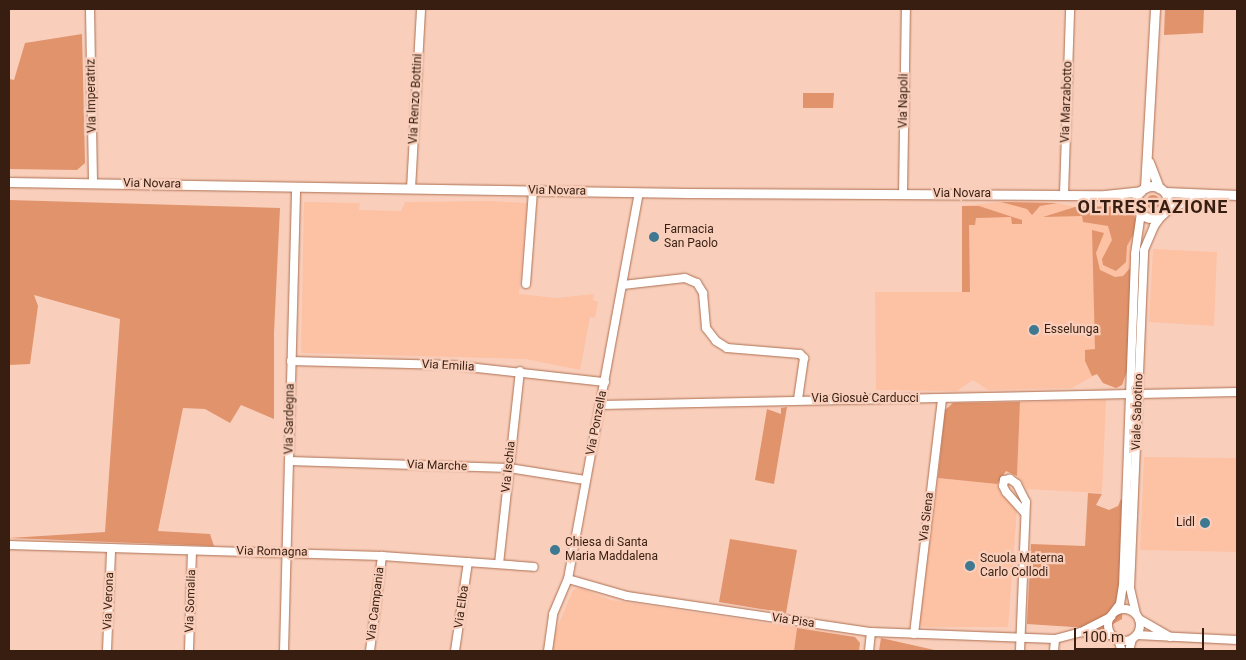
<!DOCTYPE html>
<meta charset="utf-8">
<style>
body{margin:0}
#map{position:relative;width:1246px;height:660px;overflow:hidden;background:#f9cfbc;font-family:Roboto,sans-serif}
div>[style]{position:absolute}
.built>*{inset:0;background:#fdc1a4}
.green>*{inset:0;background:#e1936c}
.round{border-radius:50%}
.roads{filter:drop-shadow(0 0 1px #ae7051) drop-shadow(0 0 1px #ae7051)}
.minor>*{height:8px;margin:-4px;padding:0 4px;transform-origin:4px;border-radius:4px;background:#fff}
.minor>.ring{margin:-4px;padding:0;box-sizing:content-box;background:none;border:8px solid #fff;border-radius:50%}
.tertiary>*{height:9px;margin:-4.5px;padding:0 4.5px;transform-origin:4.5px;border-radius:4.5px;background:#fff}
.tertiary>.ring{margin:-4.5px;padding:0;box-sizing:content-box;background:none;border:9px solid #fff;border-radius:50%}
.dots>*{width:14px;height:14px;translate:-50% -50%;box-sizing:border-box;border:2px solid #f9cfbc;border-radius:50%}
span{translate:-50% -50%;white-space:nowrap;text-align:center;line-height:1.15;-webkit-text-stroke:4.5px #f9cfbc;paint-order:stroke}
.street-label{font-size:12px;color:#371e11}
.poi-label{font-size:12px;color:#371e11}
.left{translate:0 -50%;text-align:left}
.right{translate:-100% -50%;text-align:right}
.district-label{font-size:18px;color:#371e11;font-weight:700;letter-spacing:1px}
.frame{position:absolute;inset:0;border:10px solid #371e11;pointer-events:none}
.scale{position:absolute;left:1074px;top:628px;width:130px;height:22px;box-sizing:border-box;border:2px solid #371e11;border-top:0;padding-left:6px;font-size:15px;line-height:18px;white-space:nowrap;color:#371e11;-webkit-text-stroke:4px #f9cfbc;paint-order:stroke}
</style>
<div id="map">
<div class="built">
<div style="clip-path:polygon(492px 201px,527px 203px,519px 294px,556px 298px,594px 294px,593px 300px,598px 302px,595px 318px,590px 317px,580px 370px,525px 359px,301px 353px,304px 202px,360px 203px,359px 210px,401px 211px,405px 202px)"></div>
<div style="clip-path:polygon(1001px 202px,1057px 203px,1075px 207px,1125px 206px,1131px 210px,1138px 226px,1131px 267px,1127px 371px,1122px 385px,1116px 388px,1103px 383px,1097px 374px,1072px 388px,988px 390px,973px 380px,957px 391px,876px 390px,875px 292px,962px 292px,962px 206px)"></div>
<div style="clip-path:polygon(1153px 249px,1217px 252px,1214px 326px,1149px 322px)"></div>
<div style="clip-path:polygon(1106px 400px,1102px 493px,1027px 489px,1017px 476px,1020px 402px)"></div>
<div style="clip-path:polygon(1144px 457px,1237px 458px,1237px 552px,1140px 550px)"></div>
<div style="clip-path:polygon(938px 478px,997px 484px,1000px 492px,1017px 509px,1008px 627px,922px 627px,918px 622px)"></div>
<div style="clip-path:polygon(580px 588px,611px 600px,797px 628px,794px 651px,551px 651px,552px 640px,573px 590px)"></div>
</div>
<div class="green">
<div style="clip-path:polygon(1165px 9px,1204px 9px,1203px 33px,1164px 35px)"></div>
<div style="clip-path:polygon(82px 34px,85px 163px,77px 170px,9px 169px,9px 79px,14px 80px,25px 43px)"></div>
<div style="clip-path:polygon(803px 93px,834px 93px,833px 108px,803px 108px)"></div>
<div class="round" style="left:1146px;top:195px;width:14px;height:14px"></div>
<div style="clip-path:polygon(9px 200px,280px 208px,274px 333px,274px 419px,241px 405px,230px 423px,205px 409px,183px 408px,158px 531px,210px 534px,214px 546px,9px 538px,105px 532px,120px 319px,34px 295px,38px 306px,30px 364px,9px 365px)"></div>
<div style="clip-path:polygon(1001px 202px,1057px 203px,1040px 206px,1032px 215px,1027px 209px)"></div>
<div style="clip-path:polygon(962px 206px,979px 206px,1022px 220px,1022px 224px,1012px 224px,1011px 217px,976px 218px,975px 225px,969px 225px,970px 292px,962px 292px)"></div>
<div style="clip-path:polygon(1125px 206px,1135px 217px,1138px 226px,1127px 246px,1126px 262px,1116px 271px,1103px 265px,1102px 259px,1112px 240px,1108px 226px,1083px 222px,1082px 216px,1043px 217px,1075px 207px)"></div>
<div style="clip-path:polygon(1092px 230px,1104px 233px,1096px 253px,1100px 270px,1115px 277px,1123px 276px,1131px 267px,1127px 371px,1122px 385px,1116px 388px,1103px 383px,1097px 374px,1092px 376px,1085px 361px,1085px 350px,1095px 349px)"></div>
<div style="clip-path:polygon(1020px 402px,1017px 476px,1006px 471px,997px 484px,938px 478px,945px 410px,953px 403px)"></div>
<div style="clip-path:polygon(787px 407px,774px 484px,755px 480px,767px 409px,781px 414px,781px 408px)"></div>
<div style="clip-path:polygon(1088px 493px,1102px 494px,1096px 505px,1109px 510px,1118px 506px,1121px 499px,1127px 500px,1122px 619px,1104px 629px,1027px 624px,1031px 544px,1085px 546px)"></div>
<div style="clip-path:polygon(730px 539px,797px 550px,786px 613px,719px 602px)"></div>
<div style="clip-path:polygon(797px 628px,855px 637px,860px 643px,859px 651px,794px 651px)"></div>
<div style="clip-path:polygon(881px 638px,939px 651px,879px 651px)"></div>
</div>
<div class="roads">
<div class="minor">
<div style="left:90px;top:9px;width:174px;rotate:89deg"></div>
<div style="left:411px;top:189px;width:180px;rotate:-86.8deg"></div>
<div style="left:903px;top:194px;width:185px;rotate:-89.1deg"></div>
<div style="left:1064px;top:194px;width:185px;rotate:-88.1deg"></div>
<div style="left:526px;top:284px;width:94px;rotate:-85.7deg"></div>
<div style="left:623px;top:285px;width:62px;rotate:-6.4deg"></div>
<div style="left:685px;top:278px;width:13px;rotate:23deg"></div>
<div style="left:697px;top:283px;width:12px;rotate:59deg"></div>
<div style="left:703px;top:293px;width:35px;rotate:85deg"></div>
<div style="left:706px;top:328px;width:16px;rotate:52deg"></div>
<div style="left:716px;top:341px;width:13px;rotate:32deg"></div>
<div style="left:727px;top:348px;width:73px;rotate:4.7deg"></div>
<div style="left:800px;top:354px;width:6px;rotate:45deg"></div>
<div style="left:804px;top:358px;width:41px;rotate:98.3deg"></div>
<div style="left:291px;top:361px;width:159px;rotate:1.4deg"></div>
<div style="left:450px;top:365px;width:156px;rotate:6.3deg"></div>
<div style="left:1139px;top:394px;width:98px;rotate:-1.2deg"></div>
<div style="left:601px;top:405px;width:529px;rotate:-1.19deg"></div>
<div style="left:289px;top:461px;width:220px;rotate:1.8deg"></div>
<div style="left:509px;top:468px;width:77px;rotate:9deg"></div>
<div style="left:9px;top:545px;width:373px;rotate:1.7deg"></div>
<div style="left:382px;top:556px;width:152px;rotate:4.1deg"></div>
<div style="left:499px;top:564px;width:194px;rotate:-83.8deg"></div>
<div style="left:568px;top:579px;width:61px;rotate:16.1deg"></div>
<div style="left:627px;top:596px;width:247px;rotate:8.4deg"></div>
<div style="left:871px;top:632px;width:184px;rotate:2.2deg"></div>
<div style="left:1055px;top:639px;width:27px;rotate:-15deg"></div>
<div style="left:1081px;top:632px;width:34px;rotate:-27deg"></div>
<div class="ring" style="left:1108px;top:609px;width:24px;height:24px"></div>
<div style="left:1114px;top:612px;width:10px;rotate:-53deg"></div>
<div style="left:1120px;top:604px;width:18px;rotate:-81deg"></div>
<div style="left:1123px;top:586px;width:332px;rotate:-87.9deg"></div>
<div style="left:1135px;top:254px;width:41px;rotate:-81.7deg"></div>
<div style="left:1136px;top:614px;width:27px;rotate:-103deg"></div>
<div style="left:1130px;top:588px;width:338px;rotate:-87.6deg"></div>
<div style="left:1144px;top:250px;width:26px;rotate:-67deg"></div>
<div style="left:1154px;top:226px;width:15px;rotate:-53deg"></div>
<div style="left:1139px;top:619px;width:36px;rotate:30deg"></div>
<div style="left:1081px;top:632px;width:31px;rotate:6deg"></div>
<div style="left:914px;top:634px;width:237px;rotate:-83.2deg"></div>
<div style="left:1137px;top:635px;width:100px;rotate:2.9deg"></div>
<div style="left:1118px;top:640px;width:12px;rotate:70deg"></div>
<div style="left:107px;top:651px;width:101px;rotate:-87.7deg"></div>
<div style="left:189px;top:651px;width:100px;rotate:-88.3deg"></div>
<div style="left:284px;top:651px;width:464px;rotate:-88.5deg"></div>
<div style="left:370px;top:651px;width:96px;rotate:-82.8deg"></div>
<div style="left:455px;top:651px;width:90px;rotate:-81.7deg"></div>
<div style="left:548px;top:651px;width:37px;rotate:-82deg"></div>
<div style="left:553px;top:614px;width:38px;rotate:-67deg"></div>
<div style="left:568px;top:579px;width:392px;rotate:-79.6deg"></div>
<div style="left:869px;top:651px;width:19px;rotate:-84deg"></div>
<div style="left:1020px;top:651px;width:149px;rotate:-87.7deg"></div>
<div style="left:1026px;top:502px;width:20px;rotate:-117deg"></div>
<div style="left:1017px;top:484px;width:9px;rotate:-144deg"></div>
<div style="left:1010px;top:479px;width:6px;rotate:171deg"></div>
<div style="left:1004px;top:480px;width:6px;rotate:99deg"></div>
<div style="left:1003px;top:486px;width:7px;rotate:63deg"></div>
<div style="left:1006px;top:492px;width:28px;rotate:48deg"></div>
<div style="left:1054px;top:651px;width:12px;rotate:-85deg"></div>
<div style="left:1129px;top:651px;width:12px;rotate:-76deg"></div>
</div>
<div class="tertiary">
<div style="left:1149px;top:162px;width:28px;rotate:69deg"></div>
<div style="left:9px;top:182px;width:679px;rotate:0.93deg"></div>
<div style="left:688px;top:193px;width:417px;rotate:0.3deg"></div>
<div style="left:1105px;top:195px;width:36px;rotate:-6deg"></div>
<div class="ring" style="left:1136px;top:186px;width:23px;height:23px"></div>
<div style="left:1145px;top:188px;width:179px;rotate:-86.8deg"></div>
<div style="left:1165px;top:192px;width:72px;rotate:2.4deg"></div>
<div style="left:1107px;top:196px;width:32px;rotate:20deg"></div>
<div style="left:1167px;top:210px;width:30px;rotate:-28deg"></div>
</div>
</div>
<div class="dots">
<div style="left:654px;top:237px;background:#3e7991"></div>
<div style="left:1034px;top:330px;background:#3e7991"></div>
<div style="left:1205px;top:523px;background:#3e7991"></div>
<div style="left:555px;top:550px;background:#3e7991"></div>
<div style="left:970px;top:566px;background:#3e7991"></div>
</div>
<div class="street-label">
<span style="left:92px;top:96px;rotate:-91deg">Via Imperatriz</span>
<span style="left:416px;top:99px;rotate:-87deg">Via Renzo Bottini</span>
<span style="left:904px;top:101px;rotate:-89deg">Via Napoli</span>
<span style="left:1067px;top:102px;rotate:-88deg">Via Marzabotto</span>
<span style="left:152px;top:184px;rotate:1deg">Via Novara</span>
<span style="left:557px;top:191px;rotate:1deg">Via Novara</span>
<span style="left:962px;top:194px">Via Novara</span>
<span style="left:448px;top:366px;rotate:3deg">Via Emilia</span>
<span style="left:865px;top:399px">Via Giosuè Carducci</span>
<span style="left:1138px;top:412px;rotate:-88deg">Viale Sabotino</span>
<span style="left:290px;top:419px;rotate:-89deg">Via Sardegna</span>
<span style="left:597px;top:423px;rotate:-79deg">Via Ponzella</span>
<span style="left:437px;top:466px;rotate:2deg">Via Marche</span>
<span style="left:509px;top:467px;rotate:-84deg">Via Ischia</span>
<span style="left:927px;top:517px;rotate:-83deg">Via Siena</span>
<span style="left:272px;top:552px;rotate:1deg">Via Romagna</span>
<span style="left:109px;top:601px;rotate:-88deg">Via Verona</span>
<span style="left:191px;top:601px;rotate:-88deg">Via Somalia</span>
<span style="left:376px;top:604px;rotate:-83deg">Via Campania</span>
<span style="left:462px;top:607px;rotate:-82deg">Via Elba</span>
<span style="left:793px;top:621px;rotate:8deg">Via Pisa</span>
</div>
<div class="poi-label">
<span class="left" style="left:664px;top:237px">Farmacia<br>San Paolo</span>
<span class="left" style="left:1044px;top:330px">Esselunga</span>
<span class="right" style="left:1195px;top:523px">Lidl</span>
<span class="left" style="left:565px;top:550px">Chiesa di Santa<br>Maria Maddalena</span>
<span class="left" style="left:980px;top:566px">Scuola Materna<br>Carlo Collodi</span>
</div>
<div class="district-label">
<span style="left:1153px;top:207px">OLTRESTAZIONE</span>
</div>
<div class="frame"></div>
<div class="scale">100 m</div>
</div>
